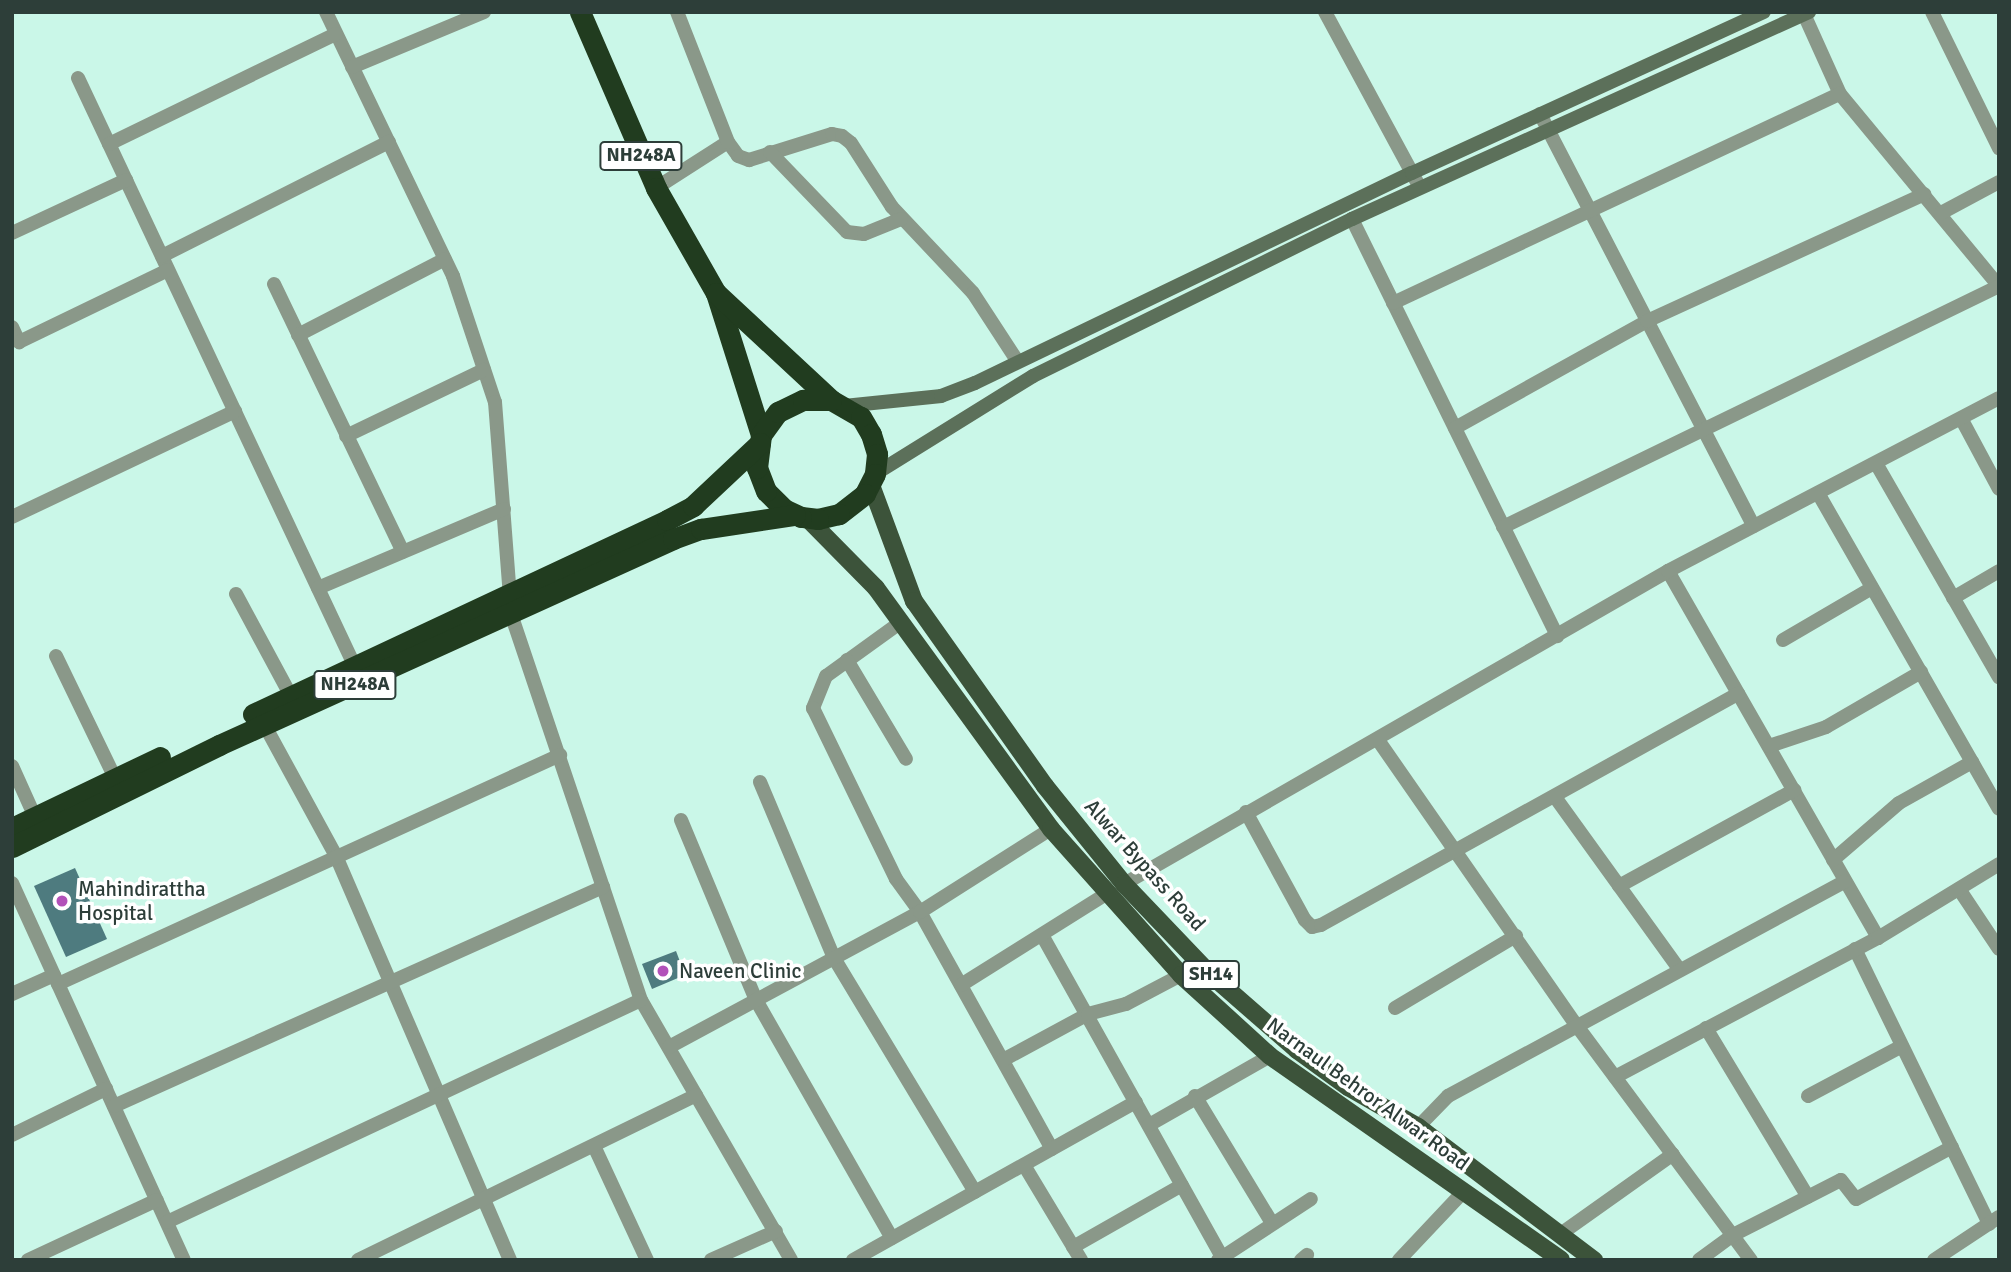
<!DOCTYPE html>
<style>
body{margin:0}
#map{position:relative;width:2011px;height:1272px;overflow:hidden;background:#caf7e8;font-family:Signika,sans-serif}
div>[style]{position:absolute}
.building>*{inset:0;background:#4e7b7f}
.street>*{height:14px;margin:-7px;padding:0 7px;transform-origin:7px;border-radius:7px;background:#8a9889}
.secondary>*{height:14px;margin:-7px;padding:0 7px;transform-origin:7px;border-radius:7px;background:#5c705a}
.primary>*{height:18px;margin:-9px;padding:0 9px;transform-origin:9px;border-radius:9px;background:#3c533a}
.highway>*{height:21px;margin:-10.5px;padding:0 10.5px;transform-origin:10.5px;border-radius:10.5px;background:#213c1f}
.dots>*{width:19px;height:19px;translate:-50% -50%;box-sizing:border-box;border:4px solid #fff;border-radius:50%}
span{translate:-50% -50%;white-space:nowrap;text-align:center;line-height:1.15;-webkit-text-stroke:7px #fff;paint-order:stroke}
.shield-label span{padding:2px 5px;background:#fff;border:2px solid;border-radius:5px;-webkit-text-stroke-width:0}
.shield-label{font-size:19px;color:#2d3e39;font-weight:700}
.street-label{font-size:21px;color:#2d3e39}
.poi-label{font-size:21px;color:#2d3e39}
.left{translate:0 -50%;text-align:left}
.frame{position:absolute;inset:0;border:14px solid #2d3e39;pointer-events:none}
</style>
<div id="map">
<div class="building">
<div style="clip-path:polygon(75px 868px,107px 939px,66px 957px,34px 886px)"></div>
<div style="clip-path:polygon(676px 951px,685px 975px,652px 989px,642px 964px)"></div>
</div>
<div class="street">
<div style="left:326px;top:12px;width:293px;rotate:64.3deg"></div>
<div style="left:453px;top:276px;width:133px;rotate:71.6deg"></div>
<div style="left:495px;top:402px;width:195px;rotate:85.6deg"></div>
<div style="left:1325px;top:12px;width:196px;rotate:61.6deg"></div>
<div style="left:1803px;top:12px;width:90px;rotate:65.7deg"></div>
<div style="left:1840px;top:94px;width:249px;rotate:50.4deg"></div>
<div style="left:1932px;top:12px;width:152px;rotate:63.8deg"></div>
<div style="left:352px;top:67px;width:143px;rotate:-22.6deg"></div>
<div style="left:78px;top:78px;width:651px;rotate:64.81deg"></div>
<div style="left:1540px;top:114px;width:464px;rotate:62.6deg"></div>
<div style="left:728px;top:142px;width:17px;rotate:54deg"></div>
<div style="left:738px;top:156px;width:12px;rotate:20deg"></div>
<div style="left:749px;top:160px;width:87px;rotate:-17.4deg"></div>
<div style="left:832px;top:134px;width:10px;rotate:11deg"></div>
<div style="left:842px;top:136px;width:11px;rotate:38deg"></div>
<div style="left:851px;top:143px;width:76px;rotate:57.4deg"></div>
<div style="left:892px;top:207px;width:118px;rotate:46.7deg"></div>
<div style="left:973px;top:293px;width:82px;rotate:56.9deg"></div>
<div style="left:109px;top:144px;width:252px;rotate:-25.9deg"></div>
<div style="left:770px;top:152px;width:111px;rotate:46.1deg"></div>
<div style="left:847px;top:232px;width:17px;rotate:7deg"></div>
<div style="left:864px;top:234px;width:40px;rotate:-22deg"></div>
<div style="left:656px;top:188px;width:85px;rotate:-32.6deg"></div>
<div style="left:728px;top:142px;width:140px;rotate:-111.4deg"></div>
<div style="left:1941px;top:213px;width:66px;rotate:-28.1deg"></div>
<div style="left:1352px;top:219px;width:465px;rotate:63.8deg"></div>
<div style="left:12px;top:233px;width:126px;rotate:-24.9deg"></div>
<div style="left:162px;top:256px;width:254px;rotate:-26.7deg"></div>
<div style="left:274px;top:284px;width:297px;rotate:64.3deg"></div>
<div style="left:1393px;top:303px;width:493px;rotate:-25.1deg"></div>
<div style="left:12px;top:327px;width:17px;rotate:65deg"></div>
<div style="left:19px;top:342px;width:165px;rotate:-25.8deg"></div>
<div style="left:298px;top:335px;width:165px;rotate:-27.3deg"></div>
<div style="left:1962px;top:420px;width:78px;rotate:61.8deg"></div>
<div style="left:1455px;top:428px;width:220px;rotate:-29.1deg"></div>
<div style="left:1647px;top:321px;width:305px;rotate:-24.6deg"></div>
<div style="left:346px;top:436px;width:153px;rotate:-25.6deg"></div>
<div style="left:1877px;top:465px;width:245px;rotate:60.1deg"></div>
<div style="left:1818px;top:493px;width:364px;rotate:60.2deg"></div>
<div style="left:12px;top:517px;width:247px;rotate:-25.4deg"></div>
<div style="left:1503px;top:527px;width:551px;rotate:-25.91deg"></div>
<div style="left:1668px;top:571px;width:423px;rotate:60.2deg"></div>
<div style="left:318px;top:588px;width:202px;rotate:-23deg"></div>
<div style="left:236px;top:594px;width:116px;rotate:61.7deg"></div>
<div style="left:1953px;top:598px;width:53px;rotate:-30.4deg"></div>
<div style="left:511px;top:614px;width:407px;rotate:71.4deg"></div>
<div style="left:641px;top:1000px;width:300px;rotate:60deg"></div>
<div style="left:901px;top:622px;width:92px;rotate:144.2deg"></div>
<div style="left:826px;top:676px;width:35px;rotate:112deg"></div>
<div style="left:813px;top:708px;width:190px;rotate:64.1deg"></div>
<div style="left:896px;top:879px;width:41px;rotate:54deg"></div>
<div style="left:920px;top:912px;width:271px;rotate:60.9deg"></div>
<div style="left:1783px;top:640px;width:103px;rotate:-30.3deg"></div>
<div style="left:56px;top:656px;width:136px;rotate:64.2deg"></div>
<div style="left:847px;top:660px;width:115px;rotate:59.2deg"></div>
<div style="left:264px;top:724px;width:150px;rotate:61.4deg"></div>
<div style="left:336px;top:856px;width:440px;rotate:66.7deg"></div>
<div style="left:1378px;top:740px;width:348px;rotate:55.2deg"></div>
<div style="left:1577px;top:1026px;width:292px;rotate:53.4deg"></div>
<div style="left:1769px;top:746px;width:60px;rotate:-18.4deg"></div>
<div style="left:1826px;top:727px;width:110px;rotate:-30.1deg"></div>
<div style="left:12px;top:766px;width:56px;rotate:65.7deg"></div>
<div style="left:760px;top:782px;width:191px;rotate:67.2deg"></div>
<div style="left:834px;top:958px;width:273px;rotate:58.9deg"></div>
<div style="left:1555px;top:797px;width:213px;rotate:54.2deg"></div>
<div style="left:1246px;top:812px;width:123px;rotate:61.4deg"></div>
<div style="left:1305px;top:920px;width:10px;rotate:45deg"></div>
<div style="left:1312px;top:927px;width:9px;rotate:-13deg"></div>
<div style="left:1321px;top:925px;width:477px;rotate:-29deg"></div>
<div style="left:681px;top:820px;width:195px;rotate:67.4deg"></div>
<div style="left:756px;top:1000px;width:274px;rotate:60.3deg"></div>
<div style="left:1833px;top:860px;width:87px;rotate:-40.8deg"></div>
<div style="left:1899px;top:803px;width:84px;rotate:-29.3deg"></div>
<div style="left:12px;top:883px;width:414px;rotate:65.5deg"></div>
<div style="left:1124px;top:884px;width:628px;rotate:-29.91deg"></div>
<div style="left:1668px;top:571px;width:373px;rotate:-27.6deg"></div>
<div style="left:1619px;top:886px;width:200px;rotate:-28.7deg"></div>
<div style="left:1959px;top:889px;width:72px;rotate:56.3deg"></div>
<div style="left:1042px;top:935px;width:369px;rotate:60.8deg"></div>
<div style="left:1855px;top:949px;width:306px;rotate:64deg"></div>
<div style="left:58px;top:984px;width:552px;rotate:-24.52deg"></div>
<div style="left:961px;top:985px;width:171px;rotate:-32.1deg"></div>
<div style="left:12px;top:994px;width:46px;rotate:-24.3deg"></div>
<div style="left:1395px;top:1008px;width:141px;rotate:-30.8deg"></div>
<div style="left:1706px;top:1028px;width:197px;rotate:58.9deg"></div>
<div style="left:669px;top:1047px;width:285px;rotate:-28.3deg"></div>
<div style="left:920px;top:912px;width:155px;rotate:-32.4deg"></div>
<div style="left:1003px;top:1060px;width:97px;rotate:-28.4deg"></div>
<div style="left:1088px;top:1014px;width:39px;rotate:-15deg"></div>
<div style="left:1126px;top:1004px;width:62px;rotate:-27.8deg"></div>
<div style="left:1615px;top:1077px;width:297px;rotate:-27.9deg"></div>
<div style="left:1878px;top:938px;width:142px;rotate:-31.4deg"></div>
<div style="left:1195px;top:1096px;width:149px;rotate:58.8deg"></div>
<div style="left:1808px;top:1096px;width:106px;rotate:-28deg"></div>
<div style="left:114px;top:1106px;width:536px;rotate:-24.13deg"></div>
<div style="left:1149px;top:1125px;width:139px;rotate:-29.7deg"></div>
<div style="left:1418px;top:1127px;width:43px;rotate:-45.9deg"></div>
<div style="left:1448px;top:1096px;width:451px;rotate:-28.4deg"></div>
<div style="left:12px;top:1135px;width:105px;rotate:-26.1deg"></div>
<div style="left:594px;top:1146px;width:126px;rotate:65.1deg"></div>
<div style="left:1024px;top:1165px;width:111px;rotate:59deg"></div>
<div style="left:167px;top:1222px;width:523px;rotate:-25.1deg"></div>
<div style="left:1562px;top:1233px;width:136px;rotate:-35.4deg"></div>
<div style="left:1073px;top:1247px;width:125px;rotate:-29.6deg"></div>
<div style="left:28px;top:1260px;width:142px;rotate:-24.9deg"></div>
<div style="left:358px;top:1260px;width:376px;rotate:-26deg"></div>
<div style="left:711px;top:1260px;width:71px;rotate:-24deg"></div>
<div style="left:853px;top:1260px;width:324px;rotate:-29.2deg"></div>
<div style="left:1218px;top:1260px;width:111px;rotate:-33.3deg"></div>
<div style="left:1301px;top:1260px;width:8px;rotate:-40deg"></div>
<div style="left:1399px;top:1260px;width:95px;rotate:-46.7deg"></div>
<div style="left:1699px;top:1260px;width:42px;rotate:-36.3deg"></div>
<div style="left:1733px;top:1235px;width:121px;rotate:-27deg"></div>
<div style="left:1841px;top:1180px;width:24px;rotate:52deg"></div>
<div style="left:1856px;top:1199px;width:109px;rotate:-28.4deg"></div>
<div style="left:1934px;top:1260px;width:78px;rotate:-33.5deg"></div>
</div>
<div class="secondary">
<div style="left:844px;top:406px;width:98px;rotate:-5.9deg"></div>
<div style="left:941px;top:396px;width:36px;rotate:-21deg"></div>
<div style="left:975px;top:383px;width:485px;rotate:-25.7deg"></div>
<div style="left:1412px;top:173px;width:387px;rotate:-24.6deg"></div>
<div style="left:875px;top:474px;width:186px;rotate:-31.8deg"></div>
<div style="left:1033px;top:376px;width:356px;rotate:-26.2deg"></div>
<div style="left:1352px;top:219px;width:502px;rotate:-24.37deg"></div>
</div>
<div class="primary">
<div style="left:871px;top:485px;width:124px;rotate:69.7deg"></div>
<div style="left:914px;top:601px;width:227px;rotate:54.7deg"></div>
<div style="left:1045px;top:786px;width:126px;rotate:51.1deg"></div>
<div style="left:1124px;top:884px;width:124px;rotate:46.3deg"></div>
<div style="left:1210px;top:974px;width:116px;rotate:41.1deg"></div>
<div style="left:1297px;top:1050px;width:63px;rotate:36deg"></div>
<div style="left:1348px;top:1087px;width:81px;rotate:29.7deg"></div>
<div style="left:1418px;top:1127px;width:221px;rotate:37.1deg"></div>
<div style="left:807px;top:518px;width:98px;rotate:45.4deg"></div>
<div style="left:876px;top:588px;width:298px;rotate:54deg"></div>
<div style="left:1051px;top:829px;width:195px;rotate:48.3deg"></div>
<div style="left:1181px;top:975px;width:120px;rotate:42.3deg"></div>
<div style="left:1270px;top:1056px;width:355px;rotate:35deg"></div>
</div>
<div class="highway">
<div style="left:580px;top:12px;width:192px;rotate:66.6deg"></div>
<div style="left:656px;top:188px;width:121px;rotate:60.3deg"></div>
<div style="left:716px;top:293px;width:149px;rotate:72.4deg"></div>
<div style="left:716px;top:293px;width:157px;rotate:42.9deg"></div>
<div style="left:831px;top:400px;width:34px;rotate:30deg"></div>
<div style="left:861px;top:417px;width:20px;rotate:60deg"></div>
<div style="left:871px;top:434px;width:21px;rotate:73deg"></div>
<div style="left:877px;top:454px;width:20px;rotate:96deg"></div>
<div style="left:875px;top:474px;width:22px;rotate:117deg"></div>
<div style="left:865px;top:494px;width:33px;rotate:142deg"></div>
<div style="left:839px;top:514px;width:22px;rotate:167deg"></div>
<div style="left:818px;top:519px;width:17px;rotate:-173deg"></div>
<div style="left:801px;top:517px;width:19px;rotate:-155deg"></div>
<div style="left:784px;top:509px;width:25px;rotate:-135deg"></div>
<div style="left:766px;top:491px;width:25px;rotate:-111deg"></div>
<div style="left:757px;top:468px;width:33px;rotate:-83deg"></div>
<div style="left:761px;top:435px;width:29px;rotate:-54deg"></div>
<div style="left:778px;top:412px;width:28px;rotate:-26deg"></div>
<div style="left:803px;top:400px;width:28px"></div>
<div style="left:253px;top:714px;width:457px;rotate:-25.1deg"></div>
<div style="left:667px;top:520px;width:30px;rotate:-28deg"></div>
<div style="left:693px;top:506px;width:92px;rotate:-43.2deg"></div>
<div style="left:12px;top:828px;width:164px;rotate:-25.6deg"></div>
<div style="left:12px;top:847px;width:231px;rotate:-26.2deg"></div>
<div style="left:219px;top:745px;width:499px;rotate:-24.4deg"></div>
<div style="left:673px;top:539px;width:30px;rotate:-20deg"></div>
<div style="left:701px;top:529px;width:95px;rotate:-8.5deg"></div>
</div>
<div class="dots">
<div style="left:62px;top:901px;background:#b251b9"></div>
<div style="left:663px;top:971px;background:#b251b9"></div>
</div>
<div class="shield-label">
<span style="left:641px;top:156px">NH248A</span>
<span style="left:355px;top:685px">NH248A</span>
<span style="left:1211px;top:975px">SH14</span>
</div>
<div class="street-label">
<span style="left:1145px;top:865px;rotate:48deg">Alwar Bypass Road</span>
<span style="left:1368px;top:1094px;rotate:36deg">Narnaul Behror Alwar Road</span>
</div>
<div class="poi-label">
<span class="left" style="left:78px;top:901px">Mahindirattha<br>Hospital</span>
<span class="left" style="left:679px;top:971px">Naveen Clinic</span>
</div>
<div class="frame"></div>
</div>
